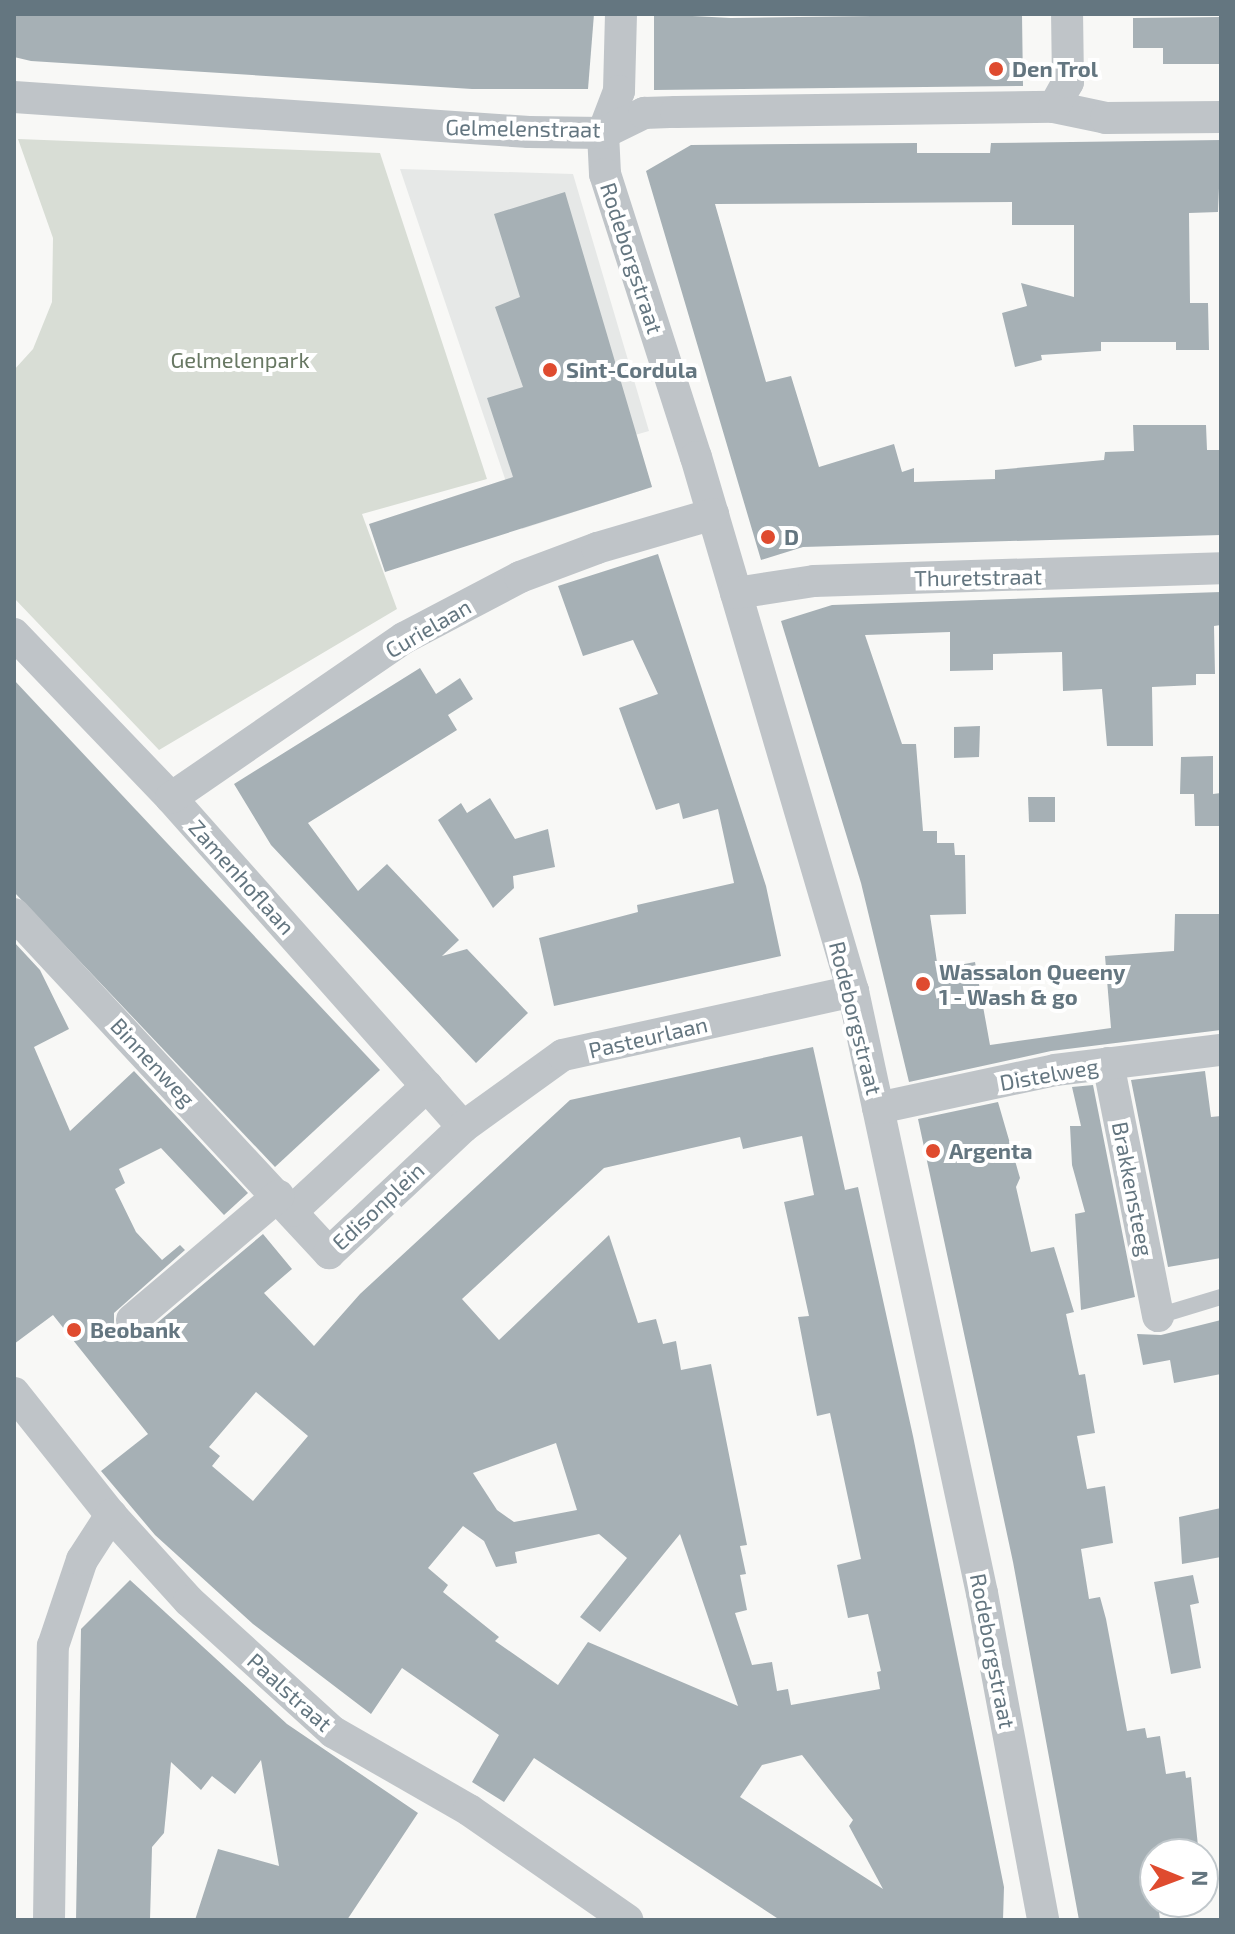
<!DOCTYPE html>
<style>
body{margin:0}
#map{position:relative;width:1235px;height:1934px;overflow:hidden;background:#f8f8f6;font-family:"Exo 2",sans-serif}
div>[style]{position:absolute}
.built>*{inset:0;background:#e6e8e7}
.green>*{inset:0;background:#d8ddd5}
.building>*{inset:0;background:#a6b0b5}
.service>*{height:16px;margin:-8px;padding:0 8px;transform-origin:8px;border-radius:8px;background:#bfc4c8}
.minor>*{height:32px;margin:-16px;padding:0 16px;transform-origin:16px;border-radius:16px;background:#bfc4c8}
.dots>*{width:22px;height:22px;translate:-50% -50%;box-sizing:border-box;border:4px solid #fff;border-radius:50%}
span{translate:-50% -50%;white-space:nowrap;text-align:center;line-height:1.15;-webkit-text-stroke:8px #fff;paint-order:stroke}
.poi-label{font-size:22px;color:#647680;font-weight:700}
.left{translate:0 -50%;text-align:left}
.street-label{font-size:22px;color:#647680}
.park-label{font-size:22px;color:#687863}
.frame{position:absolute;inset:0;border:16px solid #647680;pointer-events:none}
.north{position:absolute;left:1139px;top:1838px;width:80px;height:80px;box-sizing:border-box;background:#fff;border:2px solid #c1c8cc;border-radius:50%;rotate:91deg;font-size:22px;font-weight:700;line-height:32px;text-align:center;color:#647680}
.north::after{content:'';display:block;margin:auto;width:28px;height:36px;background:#df4b2f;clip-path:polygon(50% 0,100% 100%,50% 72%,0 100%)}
</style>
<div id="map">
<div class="built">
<div style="clip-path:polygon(400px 169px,573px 174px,649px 431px,635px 435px,652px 487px,522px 529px)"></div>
</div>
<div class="green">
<div style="clip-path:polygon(18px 139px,380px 153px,487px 479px,362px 514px,397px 609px,159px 750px,14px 598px,14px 370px,33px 349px,52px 302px,53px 238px)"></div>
</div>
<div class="building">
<div style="clip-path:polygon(14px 14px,594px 14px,588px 89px,472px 89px,31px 61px,14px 57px)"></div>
<div style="clip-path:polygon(654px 14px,731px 18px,1022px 14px,1023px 86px,654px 90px)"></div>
<div style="clip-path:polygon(1221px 17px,1221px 64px,1163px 64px,1163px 48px,1133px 48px,1133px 18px)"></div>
<div style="clip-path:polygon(1221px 140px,1218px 212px,1189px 213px,1190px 303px,1208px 303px,1209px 350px,1176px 350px,1176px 342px,1101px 342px,1101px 351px,1041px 355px,1042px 360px,1015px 367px,1002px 313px,1027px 306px,1021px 283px,1074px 297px,1074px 225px,1012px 225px,1012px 202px,715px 204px,766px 382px,791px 376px,819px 467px,894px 444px,902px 472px,914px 468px,914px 482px,995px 479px,995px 470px,1104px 460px,1105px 452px,1134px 451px,1133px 425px,1206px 425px,1207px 450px,1221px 450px,1221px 535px,803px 547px,761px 560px,646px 171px,691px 145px,917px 143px,917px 153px,990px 153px,991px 143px)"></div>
<div style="clip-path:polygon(565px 192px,652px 487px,385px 572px,369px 524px,513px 477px,487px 398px,523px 387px,495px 307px,520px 297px,494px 214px)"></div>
<div style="clip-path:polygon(658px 554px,766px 886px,781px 956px,554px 1006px,539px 938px,638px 912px,637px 905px,734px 883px,718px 809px,683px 819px,679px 803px,656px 810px,619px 708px,658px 694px,633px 640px,583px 656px,558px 586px)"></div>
<div style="clip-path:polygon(1221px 592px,1221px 625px,1214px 626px,1215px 674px,1196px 674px,1196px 685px,1152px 687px,1153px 746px,1107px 746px,1102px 689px,1063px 691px,1062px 652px,993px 654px,993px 670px,950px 671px,950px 632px,865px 635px,902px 744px,916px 744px,923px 831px,937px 831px,937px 843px,954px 843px,955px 855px,965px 855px,966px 914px,930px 915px,938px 969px,975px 962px,990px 1045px,1111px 1028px,1105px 956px,1174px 951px,1175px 914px,1221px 914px,1221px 1030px,1051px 1051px,909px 1082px,861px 883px,781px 621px,832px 605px)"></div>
<div style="clip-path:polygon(420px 668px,436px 694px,460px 678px,473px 699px,448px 715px,457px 730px,308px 823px,358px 891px,387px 864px,459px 940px,442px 956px,467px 949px,528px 1013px,476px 1063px,271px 845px,234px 784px)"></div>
<div style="clip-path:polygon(14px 680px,380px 1070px,275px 1167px,14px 892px)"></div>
<div style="clip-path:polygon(980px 726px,979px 757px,954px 758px,954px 727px)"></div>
<div style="clip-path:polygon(1213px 756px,1213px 794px,1221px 793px,1221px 826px,1195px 826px,1194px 794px,1200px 794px,1180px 794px,1181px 757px)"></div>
<div style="clip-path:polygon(1028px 797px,1055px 797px,1055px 822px,1029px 822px)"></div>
<div style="clip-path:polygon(490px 798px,515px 839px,548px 829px,555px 867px,513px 876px,514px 888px,493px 908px,438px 820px,461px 803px,467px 813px)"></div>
<div style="clip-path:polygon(evenodd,14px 942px,40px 970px,69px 1029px,34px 1047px,70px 1131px,134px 1071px,248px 1193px,224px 1215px,161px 1148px,119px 1169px,125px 1183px,115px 1189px,136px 1232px,162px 1260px,180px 1245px,185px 1250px,114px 1313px,114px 1324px,126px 1338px,144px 1334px,263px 1234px,292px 1269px,264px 1293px,314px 1346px,360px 1294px,570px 1100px,813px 1047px,845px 1190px,858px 1187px,913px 1436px,1004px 1887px,1003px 1920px,780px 1920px,534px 1758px,504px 1802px,472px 1782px,499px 1735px,402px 1668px,371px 1714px,253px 1624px,155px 1535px,101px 1471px,148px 1434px,53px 1315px,14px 1344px,14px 942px,802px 1136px,814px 1195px,784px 1202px,809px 1316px,798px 1317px,817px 1416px,830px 1413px,861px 1559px,837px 1565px,848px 1618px,868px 1614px,881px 1671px,877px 1672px,880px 1689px,791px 1705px,788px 1689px,777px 1691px,772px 1662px,752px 1665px,735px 1613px,747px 1610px,740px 1575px,746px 1574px,740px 1546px,747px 1545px,711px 1364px,681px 1370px,676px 1341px,663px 1344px,656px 1319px,638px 1323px,609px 1235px,499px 1340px,462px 1299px,604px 1168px,740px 1137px,743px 1149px,802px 1136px,14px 942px,256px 1392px,308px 1436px,253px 1501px,212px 1466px,220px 1456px,209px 1447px,256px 1392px,14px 942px,556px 1443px,577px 1510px,514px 1522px,497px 1510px,473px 1473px,556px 1443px,14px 942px,463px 1526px,484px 1541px,496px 1567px,517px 1563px,515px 1552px,599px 1534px,627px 1558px,580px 1617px,600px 1632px,680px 1534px,738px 1706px,588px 1642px,558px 1685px,495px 1641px,499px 1637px,443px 1592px,448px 1585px,428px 1568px,463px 1526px,14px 942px,802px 1755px,853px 1820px,849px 1826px,883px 1889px,740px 1797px,762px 1765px,802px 1755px)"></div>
<div style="clip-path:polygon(1205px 1071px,1211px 1117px,1221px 1116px,1221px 1258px,1168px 1267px,1131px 1080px)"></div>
<div style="clip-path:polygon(1093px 1085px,1135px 1297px,1081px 1310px,1075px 1214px,1085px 1212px,1072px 1165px,1070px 1126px,1081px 1126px,1072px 1087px)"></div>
<div style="clip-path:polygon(998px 1102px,1020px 1178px,1016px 1187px,1031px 1252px,1054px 1247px,1074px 1312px,1066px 1314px,1079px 1375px,1085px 1374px,1095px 1433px,1077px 1436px,1087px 1489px,1105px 1486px,1113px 1543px,1081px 1549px,1089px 1599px,1100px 1597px,1106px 1619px,1127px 1731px,1145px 1728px,1147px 1738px,1160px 1736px,1166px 1774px,1185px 1771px,1186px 1778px,1191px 1777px,1198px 1846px,1151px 1850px,1160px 1920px,1079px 1920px,1013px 1562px,918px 1119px)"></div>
<div style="clip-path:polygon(1221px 1320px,1221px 1374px,1174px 1383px,1170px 1360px,1143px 1365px,1137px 1334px,1161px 1335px)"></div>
<div style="clip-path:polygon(1221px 1508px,1221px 1557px,1182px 1564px,1179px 1517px)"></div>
<div style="clip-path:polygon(1193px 1575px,1199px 1603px,1190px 1605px,1201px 1668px,1171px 1674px,1154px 1582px)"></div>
<div style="clip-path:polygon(130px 1580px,287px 1724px,418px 1813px,347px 1920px,195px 1920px,218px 1849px,279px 1866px,261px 1760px,235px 1794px,212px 1776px,201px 1790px,171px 1762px,164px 1833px,152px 1847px,150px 1920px,76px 1920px,81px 1629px)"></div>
</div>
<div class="service">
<div style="left:1158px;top:1316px;width:66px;rotate:-16.8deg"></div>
</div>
<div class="minor">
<div style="left:621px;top:14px;width:77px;rotate:91.5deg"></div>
<div style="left:619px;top:91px;width:45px;rotate:110.9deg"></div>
<div style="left:603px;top:133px;width:41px;rotate:87.2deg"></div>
<div style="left:605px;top:174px;width:297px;rotate:72.2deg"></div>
<div style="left:696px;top:457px;width:557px;rotate:73.62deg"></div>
<div style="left:853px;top:991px;width:616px;rotate:77.91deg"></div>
<div style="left:982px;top:1593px;width:333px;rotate:79.4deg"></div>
<div style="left:14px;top:97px;width:516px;rotate:3.89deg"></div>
<div style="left:529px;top:132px;width:74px;rotate:0.8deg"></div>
<div style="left:603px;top:133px;width:46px;rotate:-26deg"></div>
<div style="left:644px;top:113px;width:32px;rotate:-2deg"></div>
<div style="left:676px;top:112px;width:378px;rotate:-0.8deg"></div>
<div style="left:1054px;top:107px;width:53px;rotate:11.9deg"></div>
<div style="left:1106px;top:118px;width:115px;rotate:-0.5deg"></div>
<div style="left:1054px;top:107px;width:29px;rotate:-61deg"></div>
<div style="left:1068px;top:82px;width:68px;rotate:-90.8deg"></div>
<div style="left:736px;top:593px;width:79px;rotate:-8.7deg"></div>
<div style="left:814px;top:581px;width:407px;rotate:-1.8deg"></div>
<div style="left:14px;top:634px;width:227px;rotate:46.2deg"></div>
<div style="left:171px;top:798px;width:440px;rotate:48.4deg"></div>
<div style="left:171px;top:798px;width:283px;rotate:-34.5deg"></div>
<div style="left:404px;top:638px;width:131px;rotate:-27.7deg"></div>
<div style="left:520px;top:577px;width:82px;rotate:-20.6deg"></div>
<div style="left:597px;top:548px;width:121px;rotate:-16.3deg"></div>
<div style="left:14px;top:914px;width:463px;rotate:47.1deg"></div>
<div style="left:329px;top:1253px;width:184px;rotate:-43.2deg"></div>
<div style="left:463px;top:1127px;width:123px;rotate:-35.8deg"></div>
<div style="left:563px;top:1055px;width:297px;rotate:-12.4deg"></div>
<div style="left:1108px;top:1063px;width:258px;rotate:78.8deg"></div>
<div style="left:878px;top:1108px;width:181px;rotate:-12.1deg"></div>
<div style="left:1055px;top:1070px;width:167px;rotate:-6.9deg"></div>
<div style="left:292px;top:1211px;width:184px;rotate:-42.8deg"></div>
<div style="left:132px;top:1320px;width:192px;rotate:-40.3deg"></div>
<div style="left:14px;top:1393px;width:156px;rotate:51.5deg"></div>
<div style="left:111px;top:1515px;width:116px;rotate:47.8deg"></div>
<div style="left:189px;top:1601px;width:195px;rotate:42.3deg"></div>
<div style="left:333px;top:1732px;width:157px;rotate:29.8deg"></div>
<div style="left:469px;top:1810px;width:193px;rotate:34.8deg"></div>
<div style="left:49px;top:1920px;width:274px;rotate:-89.2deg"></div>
<div style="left:53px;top:1646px;width:91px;rotate:-71.4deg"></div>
<div style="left:82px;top:1560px;width:54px;rotate:-57.2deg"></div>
</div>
<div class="dots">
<div style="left:996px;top:69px;background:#df4b2f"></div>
<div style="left:550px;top:370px;background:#df4b2f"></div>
<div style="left:768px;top:537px;background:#df4b2f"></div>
<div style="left:923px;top:984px;background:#df4b2f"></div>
<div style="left:933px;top:1151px;background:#df4b2f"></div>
<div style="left:74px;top:1330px;background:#df4b2f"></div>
</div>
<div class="poi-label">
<span class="left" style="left:1012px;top:69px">Den Trol</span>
<span class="left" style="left:566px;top:370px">Sint-Cordula</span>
<span class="left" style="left:784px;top:537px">D</span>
<span class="left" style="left:939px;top:984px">Wassalon Queeny<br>1 - Wash &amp; go</span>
<span class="left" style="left:949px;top:1151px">Argenta</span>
<span class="left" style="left:90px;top:1330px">Beobank</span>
</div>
<div class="street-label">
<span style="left:523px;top:128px;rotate:1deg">Gelmelenstraat</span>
<span style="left:632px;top:258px;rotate:72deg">Rodeborgstraat</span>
<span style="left:978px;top:577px;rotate:-1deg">Thuretstraat</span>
<span style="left:428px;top:628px;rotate:-30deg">Curielaan</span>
<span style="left:242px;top:877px;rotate:48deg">Zamenhoflaan</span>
<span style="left:856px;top:1018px;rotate:76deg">Rodeborgstraat</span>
<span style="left:648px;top:1037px;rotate:-13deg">Pasteurlaan</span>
<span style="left:153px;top:1062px;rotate:47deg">Binnenweg</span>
<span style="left:1049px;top:1074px;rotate:-10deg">Distelweg</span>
<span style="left:1133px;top:1189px;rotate:79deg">Brakkensteeg</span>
<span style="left:378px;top:1206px;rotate:-43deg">Edisonplein</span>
<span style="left:993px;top:1651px;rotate:79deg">Rodeborgstraat</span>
<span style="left:290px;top:1692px;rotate:42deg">Paalstraat</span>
</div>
<div class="park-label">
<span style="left:240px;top:360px">Gelmelenpark</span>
</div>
<div class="frame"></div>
<div class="north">N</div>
</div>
